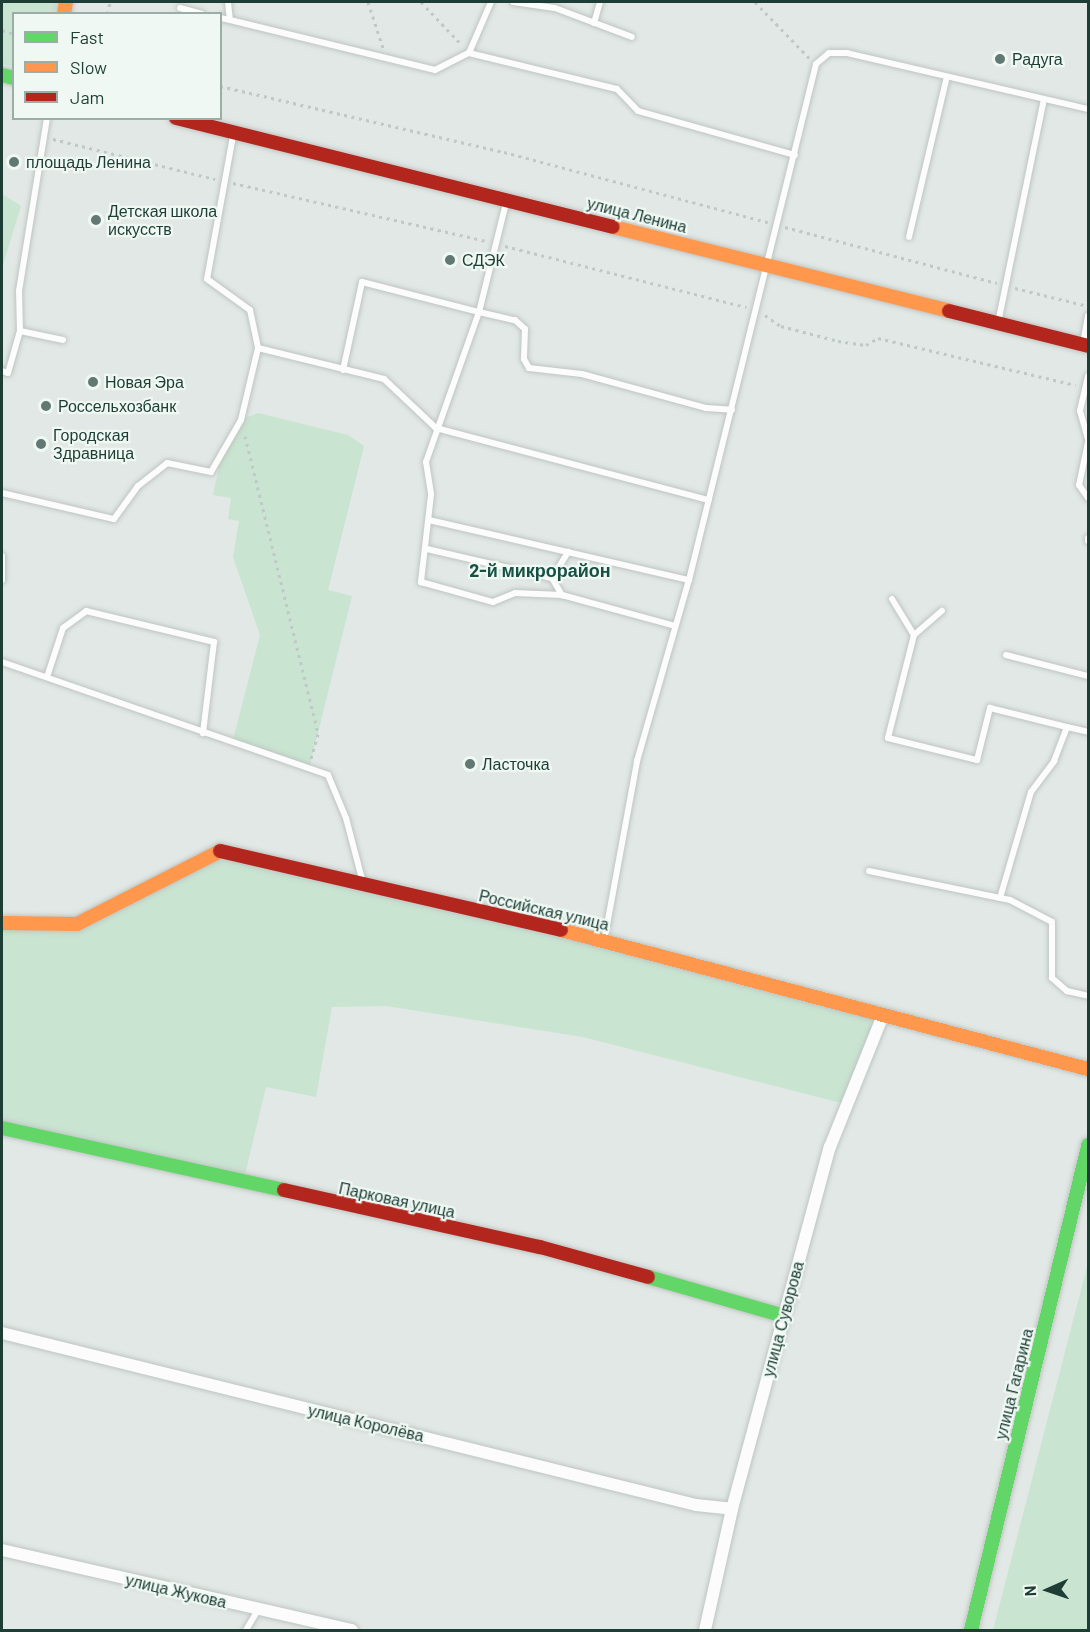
<!DOCTYPE html>
<meta charset="utf-8">
<style>
body{margin:0}
#map{position:relative;width:1090px;height:1632px;overflow:hidden;background:#e2e8e5;font-family:Barlow,sans-serif}
div>[style]{position:absolute}
.green>*{inset:0;background:#c9e4d1}
.path>*{height:3px;margin-top:-1.5px;transform-origin:0;background:repeating-linear-gradient(90deg,#bfc9c6 0 3px,transparent 0 7.5px)}
.roads{filter:drop-shadow(0 0 2px #bec5c2) drop-shadow(0 0 2px #bec5c2)}
.lane>*{height:6px;margin:-3px;padding:0 3px;transform-origin:3px;border-radius:3px;background:#fbfcfb}
.street>*{height:12px;margin:-6px;padding:0 6px;transform-origin:6px;border-radius:6px;background:#fbfcfb}
.fast>*{height:14px;margin:-7px;padding:0 7px;transform-origin:7px;border-radius:7px;background:#63d668}
.slow>*{height:14px;margin:-7px;padding:0 7px;transform-origin:7px;border-radius:7px;background:#ff974d}
.jam>*{height:14px;margin:-7px;padding:0 7px;transform-origin:7px;border-radius:7px;background:#b3261e}
.dots>*{width:16px;height:16px;translate:-50% -50%;box-sizing:border-box;border:3px solid #eff8f3;border-radius:50%}
span{translate:-50% -50%;white-space:nowrap;text-align:center;line-height:1.15;-webkit-text-stroke:4.5px #eff8f3;paint-order:stroke}
.poi-label{font-size:16px;color:#1d3d35}
.left{translate:0 -50%;text-align:left}
.street-label{font-size:16px;color:#1d3d35}
.neighbourhood-label{font-size:18px;color:#175143;font-weight:700}
.frame{position:absolute;inset:0;border:3px solid #1d3d35;pointer-events:none}
.legend{position:absolute;left:12px;top:12px;width:210px;height:108px;box-sizing:border-box;background:#eff8f3;border:2px solid #9bada7;margin:0;padding:8px 10px;list-style:none;font-size:18px;color:#1d3d35}
.legend li{display:flex;align-items:center;gap:12px;height:30px}
.legend b{width:30px;border:2px solid #9bada7}
.north{position:absolute;left:1018px;top:1560px;width:60px;height:60px;-webkit-text-stroke:4px #eff8f3;paint-order:stroke;rotate:267deg;font-size:16px;font-weight:700;line-height:24px;text-align:center;color:#1d3d35}
.north::after{content:'';display:block;margin:auto;width:21px;height:27px;background:#1d3d35;clip-path:polygon(50% 0,100% 100%,50% 72%,0 100%)}
</style>
<div id="map">
<div class="green">
<div style="clip-path:polygon(2px 2px,57px 2px,54px 13px,14px 14px,13px 66px,2px 64px)"></div>
<div style="clip-path:polygon(2px 194px,21px 206px,2px 268px)"></div>
<div style="clip-path:polygon(258px 413px,348px 435px,364px 446px,328px 590px,352px 596px,309px 769px,232px 744px,260px 635px,233px 557px,239px 521px,228px 519px,231px 498px,213px 495px,222px 453px,241px 420px)"></div>
<div style="clip-path:polygon(222px 850px,883px 1015px,845px 1104px,583px 1037px,386px 1006px,332px 1007px,316px 1097px,266px 1087px,243px 1183px,2px 1127px,2px 923px,77px 924px)"></div>
<div style="clip-path:polygon(1088px 1263px,1088px 1630px,993px 1630px)"></div>
</div>
<div class="path">
<div style="left:368px;top:2px;width:48px;rotate:71.9deg"></div>
<div style="left:421px;top:2px;width:59px;rotate:46.4deg"></div>
<div style="left:755px;top:2px;width:79px;rotate:46deg"></div>
<div style="left:108px;top:14px;width:12px;rotate:-81deg"></div>
<div style="left:2px;top:30px;width:13px;rotate:18deg"></div>
<div style="left:220px;top:86px;width:292px;rotate:13.1deg"></div>
<div style="left:504px;top:152px;width:273px;rotate:14.9deg"></div>
<div style="left:53px;top:139px;width:167px;rotate:13.9deg"></div>
<div style="left:233px;top:183px;width:261px;rotate:12.9deg"></div>
<div style="left:785px;top:227px;width:219px;rotate:14.8deg"></div>
<div style="left:505px;top:246px;width:249px;rotate:14.2deg"></div>
<div style="left:1015px;top:288px;width:71px;rotate:13.8deg"></div>
<div style="left:765px;top:315px;width:19px;rotate:35deg"></div>
<div style="left:781px;top:326px;width:59px;rotate:14.7deg"></div>
<div style="left:838px;top:341px;width:28px;rotate:8deg"></div>
<div style="left:866px;top:345px;width:14px;rotate:-30deg"></div>
<div style="left:878px;top:338px;width:203px;rotate:13.4deg"></div>
<div style="left:245px;top:436px;width:307px;rotate:76.2deg"></div>
<div style="left:318px;top:734px;width:26px;rotate:106deg"></div>
</div>
<div class="roads">
<div class="lane">
<div style="left:228px;top:2px;width:18px;rotate:84deg"></div>
<div style="left:230px;top:20px;width:211px;rotate:13.7deg"></div>
<div style="left:435px;top:70px;width:38px;rotate:-27deg"></div>
<div style="left:469px;top:53px;width:152px;rotate:13.7deg"></div>
<div style="left:617px;top:89px;width:30px;rotate:46deg"></div>
<div style="left:638px;top:111px;width:163px;rotate:15.7deg"></div>
<div style="left:513px;top:2px;width:42px;rotate:8.1deg"></div>
<div style="left:555px;top:8px;width:82px;rotate:20.6deg"></div>
<div style="left:180px;top:8px;width:23px;rotate:15deg"></div>
<div style="left:220px;top:18px;width:10px;rotate:11deg"></div>
<div style="left:594px;top:23px;width:22px;rotate:-74deg"></div>
<div style="left:469px;top:53px;width:56px;rotate:-66.7deg"></div>
<div style="left:233px;top:136px;width:145px;rotate:100.3deg"></div>
<div style="left:207px;top:279px;width:53px;rotate:35.8deg"></div>
<div style="left:250px;top:310px;width:39px;rotate:78deg"></div>
<div style="left:258px;top:348px;width:130px;rotate:13.8deg"></div>
<div style="left:384px;top:379px;width:71px;rotate:43.3deg"></div>
<div style="left:436px;top:428px;width:282px;rotate:14.8deg"></div>
<div style="left:506px;top:203px;width:112px;rotate:103.9deg"></div>
<div style="left:479px;top:312px;width:37px;rotate:13deg"></div>
<div style="left:515px;top:320px;width:13px;rotate:42deg"></div>
<div style="left:525px;top:329px;width:30px;rotate:92deg"></div>
<div style="left:524px;top:359px;width:10px;rotate:61deg"></div>
<div style="left:529px;top:368px;width:53px;rotate:6.5deg"></div>
<div style="left:582px;top:374px;width:129px;rotate:15.3deg"></div>
<div style="left:706px;top:408px;width:26px;rotate:4deg"></div>
<div style="left:909px;top:237px;width:161px;rotate:-76.7deg"></div>
<div style="left:998px;top:323px;width:225px;rotate:-78.4deg"></div>
<div style="left:20px;top:331px;width:44px;rotate:11.8deg"></div>
<div style="left:1083px;top:344px;width:29px;rotate:-80deg"></div>
<div style="left:343px;top:370px;width:90px;rotate:-77.8deg"></div>
<div style="left:362px;top:282px;width:121px;rotate:14.4deg"></div>
<div style="left:479px;top:312px;width:159px;rotate:109.5deg"></div>
<div style="left:426px;top:462px;width:33px;rotate:81deg"></div>
<div style="left:431px;top:495px;width:88px;rotate:96.6deg"></div>
<div style="left:421px;top:582px;width:75px;rotate:15.5deg"></div>
<div style="left:493px;top:602px;width:24px;rotate:-22deg"></div>
<div style="left:515px;top:593px;width:47px;rotate:2.4deg"></div>
<div style="left:2px;top:371px;width:6px;rotate:18deg"></div>
<div style="left:8px;top:373px;width:44px;rotate:-74.1deg"></div>
<div style="left:20px;top:331px;width:40px;rotate:-91.4deg"></div>
<div style="left:19px;top:291px;width:175px;rotate:-80.8deg"></div>
<div style="left:1088px;top:376px;width:36px;rotate:103deg"></div>
<div style="left:1080px;top:411px;width:29px;rotate:74deg"></div>
<div style="left:1088px;top:442px;width:44px;rotate:101.8deg"></div>
<div style="left:1079px;top:485px;width:16px;rotate:55deg"></div>
<div style="left:2px;top:493px;width:115px;rotate:13.1deg"></div>
<div style="left:114px;top:519px;width:41px;rotate:-54deg"></div>
<div style="left:138px;top:486px;width:37px;rotate:-38deg"></div>
<div style="left:167px;top:463px;width:45px;rotate:11.6deg"></div>
<div style="left:211px;top:472px;width:60px;rotate:-60deg"></div>
<div style="left:241px;top:420px;width:74px;rotate:-76.7deg"></div>
<div style="left:429px;top:520px;width:267px;rotate:13deg"></div>
<div style="left:1088px;top:538px;width:3px;rotate:90deg"></div>
<div style="left:427px;top:549px;width:128px;rotate:13.1deg"></div>
<div style="left:552px;top:578px;width:31px;rotate:-58deg"></div>
<div style="left:2px;top:556px;width:24px;rotate:90deg"></div>
<div style="left:552px;top:578px;width:20px;rotate:60deg"></div>
<div style="left:562px;top:595px;width:117px;rotate:15.3deg"></div>
<div style="left:892px;top:599px;width:42px;rotate:58.6deg"></div>
<div style="left:914px;top:635px;width:106px;rotate:104.2deg"></div>
<div style="left:888px;top:738px;width:92px;rotate:13.9deg"></div>
<div style="left:977px;top:760px;width:54px;rotate:-76deg"></div>
<div style="left:990px;top:708px;width:79px;rotate:13.9deg"></div>
<div style="left:914px;top:635px;width:37px;rotate:-41deg"></div>
<div style="left:1006px;top:655px;width:85px;rotate:14.4deg"></div>
<div style="left:2px;top:662px;width:345px;rotate:19.1deg"></div>
<div style="left:328px;top:775px;width:47px;rotate:67.3deg"></div>
<div style="left:346px;top:818px;width:63px;rotate:75.3deg"></div>
<div style="left:48px;top:674px;width:48px;rotate:-71.9deg"></div>
<div style="left:63px;top:628px;width:29px;rotate:-36deg"></div>
<div style="left:86px;top:611px;width:132px;rotate:13.6deg"></div>
<div style="left:214px;top:642px;width:92px;rotate:96.9deg"></div>
<div style="left:869px;top:871px;width:144px;rotate:11.6deg"></div>
<div style="left:1010px;top:900px;width:47px;rotate:27.6deg"></div>
<div style="left:1052px;top:922px;width:56px;rotate:90deg"></div>
<div style="left:1052px;top:978px;width:20px;rotate:41deg"></div>
<div style="left:1067px;top:991px;width:22px;rotate:13deg"></div>
<div style="left:1000px;top:898px;width:110px;rotate:-73.7deg"></div>
<div style="left:1031px;top:792px;width:39px;rotate:-53deg"></div>
<div style="left:1054px;top:761px;width:36px;rotate:-69deg"></div>
<div style="left:1067px;top:727px;width:22px;rotate:13deg"></div>
<div style="left:605px;top:936px;width:178px;rotate:-79.6deg"></div>
<div style="left:637px;top:761px;width:188px;rotate:-74deg"></div>
<div style="left:689px;top:580px;width:531px;rotate:-76.17deg"></div>
<div style="left:816px;top:64px;width:17px;rotate:-40deg"></div>
<div style="left:829px;top:53px;width:18px"></div>
<div style="left:847px;top:53px;width:247px;rotate:13.1deg"></div>
<div style="left:246px;top:1630px;width:23px;rotate:-59deg"></div>
</div>
<div class="street">
<div style="left:2px;top:1333px;width:715px;rotate:13.92deg"></div>
<div style="left:696px;top:1505px;width:36px;rotate:6deg"></div>
<div style="left:2px;top:1550px;width:359px;rotate:12.9deg"></div>
<div style="left:705px;top:1630px;width:124px;rotate:-77.4deg"></div>
<div style="left:732px;top:1509px;width:375px;rotate:-74.9deg"></div>
<div style="left:830px;top:1147px;width:142px;rotate:-68.1deg"></div>
</div>
<div class="fast">
<div style="left:2px;top:75px;width:12px;rotate:14deg"></div>
<div style="left:2px;top:1128px;width:289px;rotate:12.4deg"></div>
<div style="left:648px;top:1277px;width:141px;rotate:16deg"></div>
<div style="left:971px;top:1630px;width:499px;rotate:-76.4deg"></div>
</div>
<div class="slow">
<div style="left:64px;top:14px;width:12px;rotate:-81deg"></div>
<div style="left:613px;top:227px;width:346px;rotate:14deg"></div>
<div style="left:2px;top:923px;width:75px;rotate:0.8deg"></div>
<div style="left:77px;top:924px;width:161px;rotate:-27deg"></div>
<div style="left:561px;top:930px;width:545px;rotate:14.78deg"></div>
</div>
<div class="jam">
<div style="left:176px;top:118px;width:450px;rotate:14deg"></div>
<div style="left:949px;top:311px;width:143px;rotate:14.1deg"></div>
<div style="left:220px;top:851px;width:350px;rotate:13deg"></div>
<div style="left:284px;top:1190px;width:262px;rotate:12.6deg"></div>
<div style="left:540px;top:1247px;width:112px;rotate:15.5deg"></div>
</div>
</div>
<div class="dots">
<div style="left:1000px;top:59px;background:#627973"></div>
<div style="left:14px;top:162px;background:#627973"></div>
<div style="left:96px;top:220px;background:#627973"></div>
<div style="left:450px;top:260px;background:#627973"></div>
<div style="left:93px;top:382px;background:#627973"></div>
<div style="left:46px;top:406px;background:#627973"></div>
<div style="left:41px;top:444px;background:#627973"></div>
<div style="left:470px;top:764px;background:#627973"></div>
</div>
<div class="poi-label">
<span class="left" style="left:1012px;top:59px">Радуга</span>
<span class="left" style="left:26px;top:162px">площадь Ленина</span>
<span class="left" style="left:108px;top:220px">Детская школа<br>искусств</span>
<span class="left" style="left:462px;top:260px">СДЭК</span>
<span class="left" style="left:105px;top:382px">Новая Эра</span>
<span class="left" style="left:58px;top:406px">Россельхозбанк</span>
<span class="left" style="left:53px;top:444px">Городская<br>Здравница</span>
<span class="left" style="left:482px;top:764px">Ласточка</span>
</div>
<div class="street-label">
<span style="left:637px;top:215px;rotate:14deg">улица Ленина</span>
<span style="left:544px;top:910px;rotate:13deg">Российская улица</span>
<span style="left:397px;top:1200px;rotate:12deg">Парковая улица</span>
<span style="left:783px;top:1319px;rotate:-75deg">улица Суворова</span>
<span style="left:1014px;top:1384px;rotate:-76deg">улица Гагарина</span>
<span style="left:366px;top:1423px;rotate:13deg">улица Королёва</span>
<span style="left:176px;top:1591px;rotate:13deg">улица Жукова</span>
</div>
<div class="neighbourhood-label">
<span style="left:540px;top:570px">2-й микрорайон</span>
</div>
<div class="frame"></div>
<ul class="legend">
<li><b style="height:8px;background:#63d668"></b>Fast</li>
<li><b style="height:8px;background:#ff974d"></b>Slow</li>
<li><b style="height:8px;background:#b3261e"></b>Jam</li>
</ul>
<div class="north">N</div>
</div>
